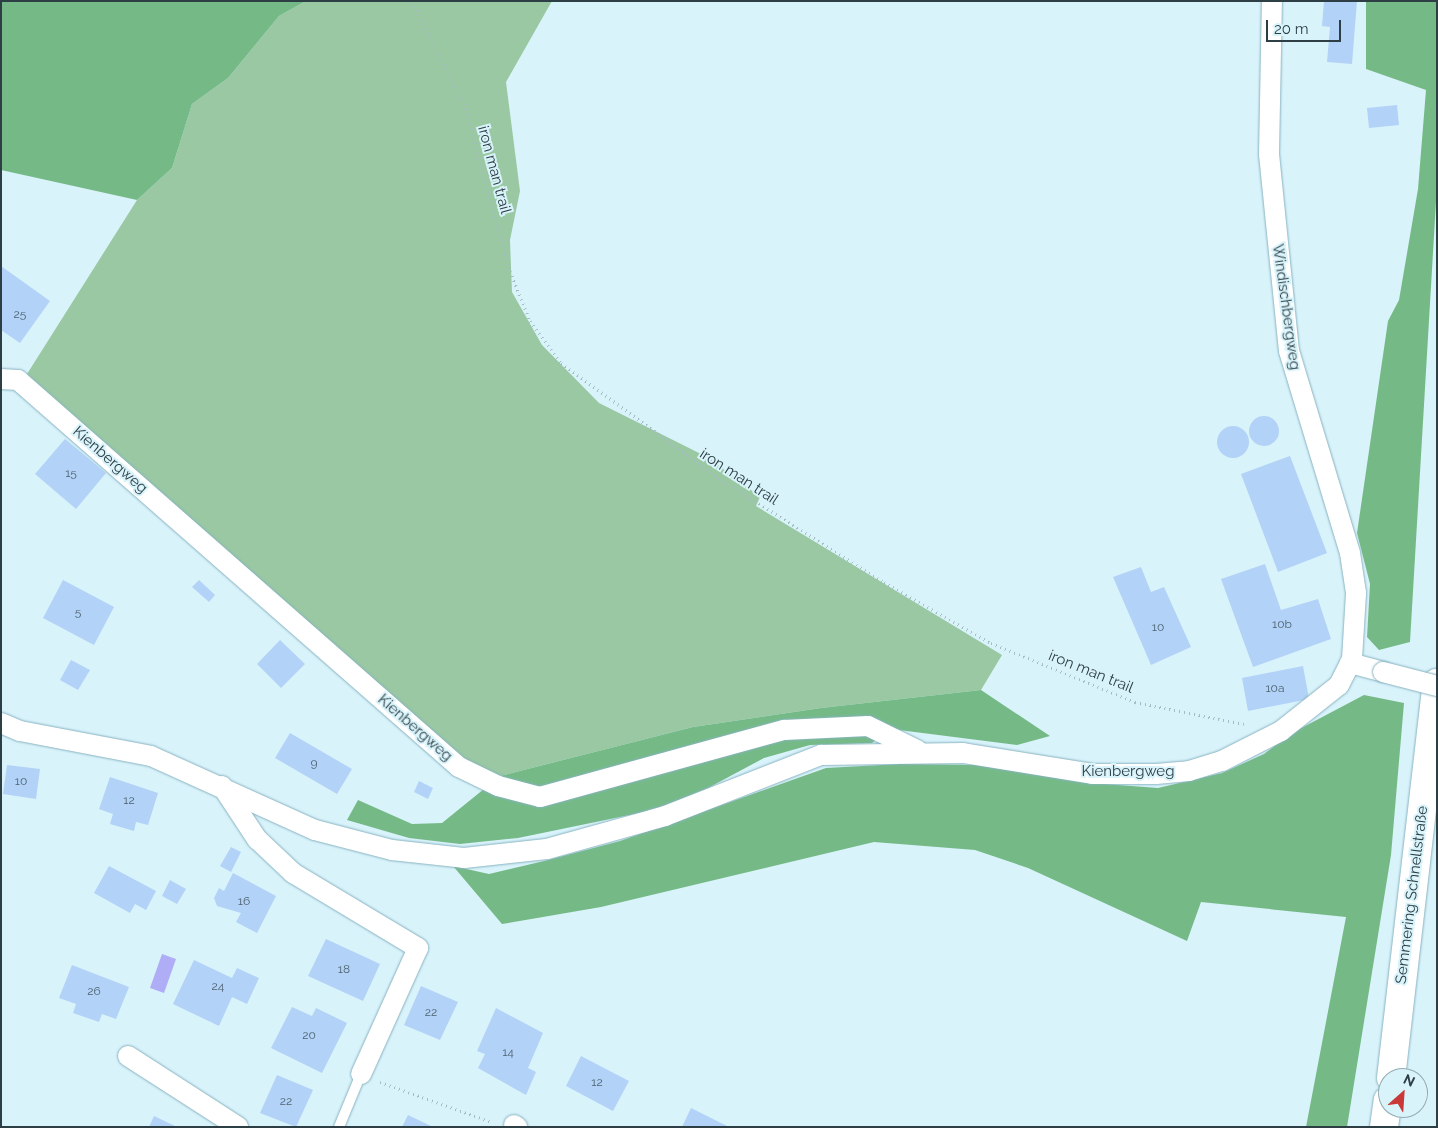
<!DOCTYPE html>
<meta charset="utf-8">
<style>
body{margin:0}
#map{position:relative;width:1438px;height:1128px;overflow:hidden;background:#d9f3fb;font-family:Raleway,sans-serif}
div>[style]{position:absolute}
.green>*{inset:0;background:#99c8a3}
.forest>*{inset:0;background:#75ba86}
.water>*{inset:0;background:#afadf6}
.building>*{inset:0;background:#b2d2f7}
.round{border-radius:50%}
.path>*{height:3px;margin-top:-1.5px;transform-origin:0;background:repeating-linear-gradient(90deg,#a5bcc4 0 1px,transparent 0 5px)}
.roads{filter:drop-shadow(0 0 1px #88b3c0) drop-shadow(0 0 1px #88b3c0)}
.lane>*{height:10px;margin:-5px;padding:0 5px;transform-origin:5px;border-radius:5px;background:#fff}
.street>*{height:20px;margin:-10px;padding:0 10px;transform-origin:10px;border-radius:10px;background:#fff}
.highway>*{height:28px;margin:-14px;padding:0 14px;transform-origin:14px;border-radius:14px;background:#fff}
.bridges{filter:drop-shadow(0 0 1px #88b3c0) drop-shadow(0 0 1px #88b3c0)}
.street-bridge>*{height:20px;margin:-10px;padding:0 10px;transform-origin:10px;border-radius:10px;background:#fff}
span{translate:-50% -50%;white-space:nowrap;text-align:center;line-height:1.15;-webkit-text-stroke:4px #d9f3fb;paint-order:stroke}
.number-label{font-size:12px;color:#4e6371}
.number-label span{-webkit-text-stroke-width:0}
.street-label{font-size:15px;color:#2d3e44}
.frame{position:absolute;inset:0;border:2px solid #2d3e44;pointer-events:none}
.north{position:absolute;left:1378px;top:1068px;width:50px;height:50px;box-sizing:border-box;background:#d9f3fb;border:1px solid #94abb2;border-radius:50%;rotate:26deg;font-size:14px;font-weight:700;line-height:20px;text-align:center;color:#2d3e44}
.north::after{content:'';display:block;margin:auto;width:18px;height:22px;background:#c83937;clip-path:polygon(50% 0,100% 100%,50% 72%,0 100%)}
.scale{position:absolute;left:1266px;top:20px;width:75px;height:22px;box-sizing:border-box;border:2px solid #2d3e44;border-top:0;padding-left:6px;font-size:15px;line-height:18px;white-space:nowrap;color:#2d3e44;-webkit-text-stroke:4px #d9f3fb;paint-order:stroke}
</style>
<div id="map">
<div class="green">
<div style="clip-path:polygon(306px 1px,552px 1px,506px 82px,520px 191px,510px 240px,512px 292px,542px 345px,599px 403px,709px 458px,760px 497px,756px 506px,1002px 655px,981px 690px,821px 708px,693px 727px,500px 776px,464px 761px,27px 374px,137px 200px,172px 168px,192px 104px,228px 78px,279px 16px)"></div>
</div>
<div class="forest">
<div style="clip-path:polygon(1px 1px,306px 1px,279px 16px,228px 78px,192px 104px,172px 168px,137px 200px,1px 170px)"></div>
<div style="clip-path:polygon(1366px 1px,1437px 1px,1437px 185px,1410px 642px,1379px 650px,1367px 637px,1370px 584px,1357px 533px,1388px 321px,1399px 300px,1418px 189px,1426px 90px,1366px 69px)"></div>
<div style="clip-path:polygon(981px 690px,1050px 736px,1017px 745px,891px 729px,872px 743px,810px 745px,764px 758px,708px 788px,654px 810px,518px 838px,460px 844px,409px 838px,347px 820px,358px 800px,412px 824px,442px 823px,500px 776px,693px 727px,821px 708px)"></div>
<div style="clip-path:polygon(1364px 695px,1404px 703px,1391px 855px,1347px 1127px,1306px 1127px,1346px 917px,1201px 902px,1187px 941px,1028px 868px,975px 850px,874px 842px,601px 907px,502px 924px,453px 866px,489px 874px,544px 861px,620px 841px,826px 768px,900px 764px,983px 765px,1091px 783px,1158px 788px,1222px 773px,1264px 754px,1292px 733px)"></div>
</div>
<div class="water">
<div style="clip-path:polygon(162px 954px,176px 959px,164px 993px,150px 988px)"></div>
</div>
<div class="building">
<div style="clip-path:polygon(1324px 1px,1357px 1px,1352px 64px,1327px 62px,1330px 27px,1322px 26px)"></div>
<div style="clip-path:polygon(1397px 105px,1399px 125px,1369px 128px,1367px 108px)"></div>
<div style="clip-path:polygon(1px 266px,50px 301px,20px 343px,1px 330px)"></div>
<div class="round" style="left:1249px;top:416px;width:30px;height:30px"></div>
<div class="round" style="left:1217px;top:426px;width:32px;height:32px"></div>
<div style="clip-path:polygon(65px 439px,106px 473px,76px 509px,35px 474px)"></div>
<div style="clip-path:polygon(1290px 456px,1327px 553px,1278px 572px,1241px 474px)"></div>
<div style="clip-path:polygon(1265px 564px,1281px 610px,1318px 599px,1331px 639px,1253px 667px,1221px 579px)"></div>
<div style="clip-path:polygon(1141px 567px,1151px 592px,1164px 587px,1191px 647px,1151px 665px,1113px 577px)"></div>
<div style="clip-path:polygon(63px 580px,114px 607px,94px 645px,43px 618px)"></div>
<div style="clip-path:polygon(199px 580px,215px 595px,209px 602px,192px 587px)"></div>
<div style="clip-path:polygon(280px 640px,305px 664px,281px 688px,257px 664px)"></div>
<div style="clip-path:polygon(71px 660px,90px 670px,78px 690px,60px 680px)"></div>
<div style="clip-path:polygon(1303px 666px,1309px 699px,1248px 711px,1242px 678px)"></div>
<div style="clip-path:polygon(290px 733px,352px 769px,337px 794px,275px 758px)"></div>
<div style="clip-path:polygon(7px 765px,40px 769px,36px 799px,3px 794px)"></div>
<div style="clip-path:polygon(110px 777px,158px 793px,148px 825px,136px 822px,134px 831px,110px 824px,113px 814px,99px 809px)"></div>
<div style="clip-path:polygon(419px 781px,433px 788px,428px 799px,414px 792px)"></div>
<div style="clip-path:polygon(231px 847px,241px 852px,231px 872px,220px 866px)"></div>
<div style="clip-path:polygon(109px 866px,156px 891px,146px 910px,135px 904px,130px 913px,94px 893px)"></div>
<div style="clip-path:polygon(233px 873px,276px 896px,257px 933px,236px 922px,241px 913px,217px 906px,214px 898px,219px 888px,224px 891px)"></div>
<div style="clip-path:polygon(170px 880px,186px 889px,177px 904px,162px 896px)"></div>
<div style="clip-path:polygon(326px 939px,380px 964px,363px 1001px,308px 976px)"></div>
<div style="clip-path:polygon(194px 960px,232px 978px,237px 968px,259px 978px,247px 1004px,232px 997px,219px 1026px,173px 1004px)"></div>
<div style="clip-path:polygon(72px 965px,129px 987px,116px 1019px,102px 1014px,99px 1022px,73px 1013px,76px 1004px,59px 998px)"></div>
<div style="clip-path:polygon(421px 986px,458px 1002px,440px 1040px,404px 1025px)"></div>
<div style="clip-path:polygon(292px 1007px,312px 1016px,316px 1008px,347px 1023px,322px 1073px,271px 1048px)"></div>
<div style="clip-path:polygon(496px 1008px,543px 1033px,528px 1068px,536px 1072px,526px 1095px,478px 1068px,485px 1054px,477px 1051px)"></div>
<div style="clip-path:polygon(581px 1056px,629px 1081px,613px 1111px,566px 1086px)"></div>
<div style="clip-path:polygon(277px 1075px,313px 1090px,296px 1127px,260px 1113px)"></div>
<div style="clip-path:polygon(691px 1108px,729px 1127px,682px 1127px)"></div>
<div style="clip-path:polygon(408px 1115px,433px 1127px,402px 1127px)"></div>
<div style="clip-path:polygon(154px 1116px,177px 1127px,149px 1127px)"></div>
</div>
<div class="path">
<div style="left:412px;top:1px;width:121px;rotate:63.4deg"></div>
<div style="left:466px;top:109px;width:168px;rotate:74.8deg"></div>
<div style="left:510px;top:271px;width:54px;rotate:68.2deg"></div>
<div style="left:530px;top:321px;width:52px;rotate:53.6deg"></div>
<div style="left:561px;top:363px;width:203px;rotate:36deg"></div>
<div style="left:725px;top:482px;width:188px;rotate:32.2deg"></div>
<div style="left:884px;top:582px;width:123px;rotate:29.7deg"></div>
<div style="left:991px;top:643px;width:156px;rotate:22.3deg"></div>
<div style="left:1135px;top:702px;width:111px;rotate:11.4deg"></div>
<div style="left:380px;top:1082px;width:119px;rotate:19.7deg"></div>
</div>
<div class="roads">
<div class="lane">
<div style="left:339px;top:1127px;width:57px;rotate:-67.5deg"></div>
</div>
<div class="street">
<div style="left:1px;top:379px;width:17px;rotate:3deg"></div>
<div style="left:18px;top:380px;width:587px;rotate:41.27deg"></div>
<div style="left:459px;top:767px;width:43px;rotate:26deg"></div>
<div style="left:498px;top:786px;width:43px;rotate:14.7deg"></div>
<div style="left:540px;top:797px;width:253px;rotate:-15.4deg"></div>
<div style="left:784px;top:730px;width:84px;rotate:-2.7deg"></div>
<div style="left:868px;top:726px;width:55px;rotate:26.1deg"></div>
<div style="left:1350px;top:663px;width:34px;rotate:15deg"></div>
<div style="left:1px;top:723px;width:21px;rotate:23deg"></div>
<div style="left:20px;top:731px;width:133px;rotate:10.8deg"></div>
<div style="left:151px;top:756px;width:180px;rotate:24.3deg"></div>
<div style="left:315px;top:830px;width:80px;rotate:14.6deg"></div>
<div style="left:392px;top:850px;width:72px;rotate:6.3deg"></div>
<div style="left:464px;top:858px;width:83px;rotate:-6.2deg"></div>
<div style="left:547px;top:849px;width:123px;rotate:-15.6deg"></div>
<div style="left:665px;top:816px;width:168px;rotate:-21.4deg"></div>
<div style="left:821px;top:755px;width:142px;rotate:-0.8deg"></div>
<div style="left:963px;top:753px;width:131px;rotate:9.2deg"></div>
<div style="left:1092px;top:774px;width:64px"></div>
<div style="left:1156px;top:774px;width:33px;rotate:-5deg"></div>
<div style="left:1189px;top:771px;width:34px;rotate:-17deg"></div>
<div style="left:1222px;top:761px;width:66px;rotate:-27deg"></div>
<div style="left:1281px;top:731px;width:74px;rotate:-38.4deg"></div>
<div style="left:1339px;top:685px;width:29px;rotate:-63deg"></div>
<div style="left:1352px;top:659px;width:66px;rotate:-86.5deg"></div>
<div style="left:1356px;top:593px;width:40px;rotate:-98.5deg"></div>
<div style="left:1350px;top:553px;width:211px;rotate:-106.8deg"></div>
<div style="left:1289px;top:351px;width:198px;rotate:-95.8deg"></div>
<div style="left:1269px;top:154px;width:153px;rotate:-88.9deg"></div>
<div style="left:222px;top:786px;width:64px;rotate:56.6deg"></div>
<div style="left:257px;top:839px;width:50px;rotate:43.4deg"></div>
<div style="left:293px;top:873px;width:146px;rotate:31deg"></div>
<div style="left:418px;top:948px;width:138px;rotate:114.3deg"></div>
<div style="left:128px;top:1056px;width:131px;rotate:32.8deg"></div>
<div style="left:514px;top:1125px;width:4px;rotate:34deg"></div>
</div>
<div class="highway">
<div style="left:1391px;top:1078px;width:398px;rotate:-83.4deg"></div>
<div style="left:1384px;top:1127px;width:27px;rotate:-82deg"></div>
</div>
</div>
<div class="bridges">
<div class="street-bridge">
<div style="left:1383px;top:672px;width:56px;rotate:14.5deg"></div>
</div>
</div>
<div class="number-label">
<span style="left:20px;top:315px">25</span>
<span style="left:71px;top:474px">15</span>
<span style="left:78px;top:613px">5</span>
<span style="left:1282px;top:625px">10b</span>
<span style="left:1158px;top:628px">10</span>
<span style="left:1275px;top:689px">10a</span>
<span style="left:314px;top:764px">9</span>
<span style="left:21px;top:782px">10</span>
<span style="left:129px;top:801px">12</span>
<span style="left:244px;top:902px">16</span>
<span style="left:344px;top:970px">18</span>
<span style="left:218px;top:987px">24</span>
<span style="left:94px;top:992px">26</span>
<span style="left:431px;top:1013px">22</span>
<span style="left:309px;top:1036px">20</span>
<span style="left:508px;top:1053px">14</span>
<span style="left:597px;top:1083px">12</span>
<span style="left:286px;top:1102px">22</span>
</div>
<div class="street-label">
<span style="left:494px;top:170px;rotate:75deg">iron man trail</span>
<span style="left:1286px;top:307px;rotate:82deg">Windischbergweg</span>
<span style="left:110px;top:460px;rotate:41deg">Kienbergweg</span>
<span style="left:739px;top:477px;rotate:33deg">iron man trail</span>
<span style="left:1091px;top:672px;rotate:22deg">iron man trail</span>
<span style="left:415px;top:728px;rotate:41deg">Kienbergweg</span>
<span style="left:1128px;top:772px">Kienbergweg</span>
<span style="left:1412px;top:895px;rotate:-83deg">Semmering Schnellstraße</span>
</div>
<div class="frame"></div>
<div class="north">N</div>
<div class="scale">20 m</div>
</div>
